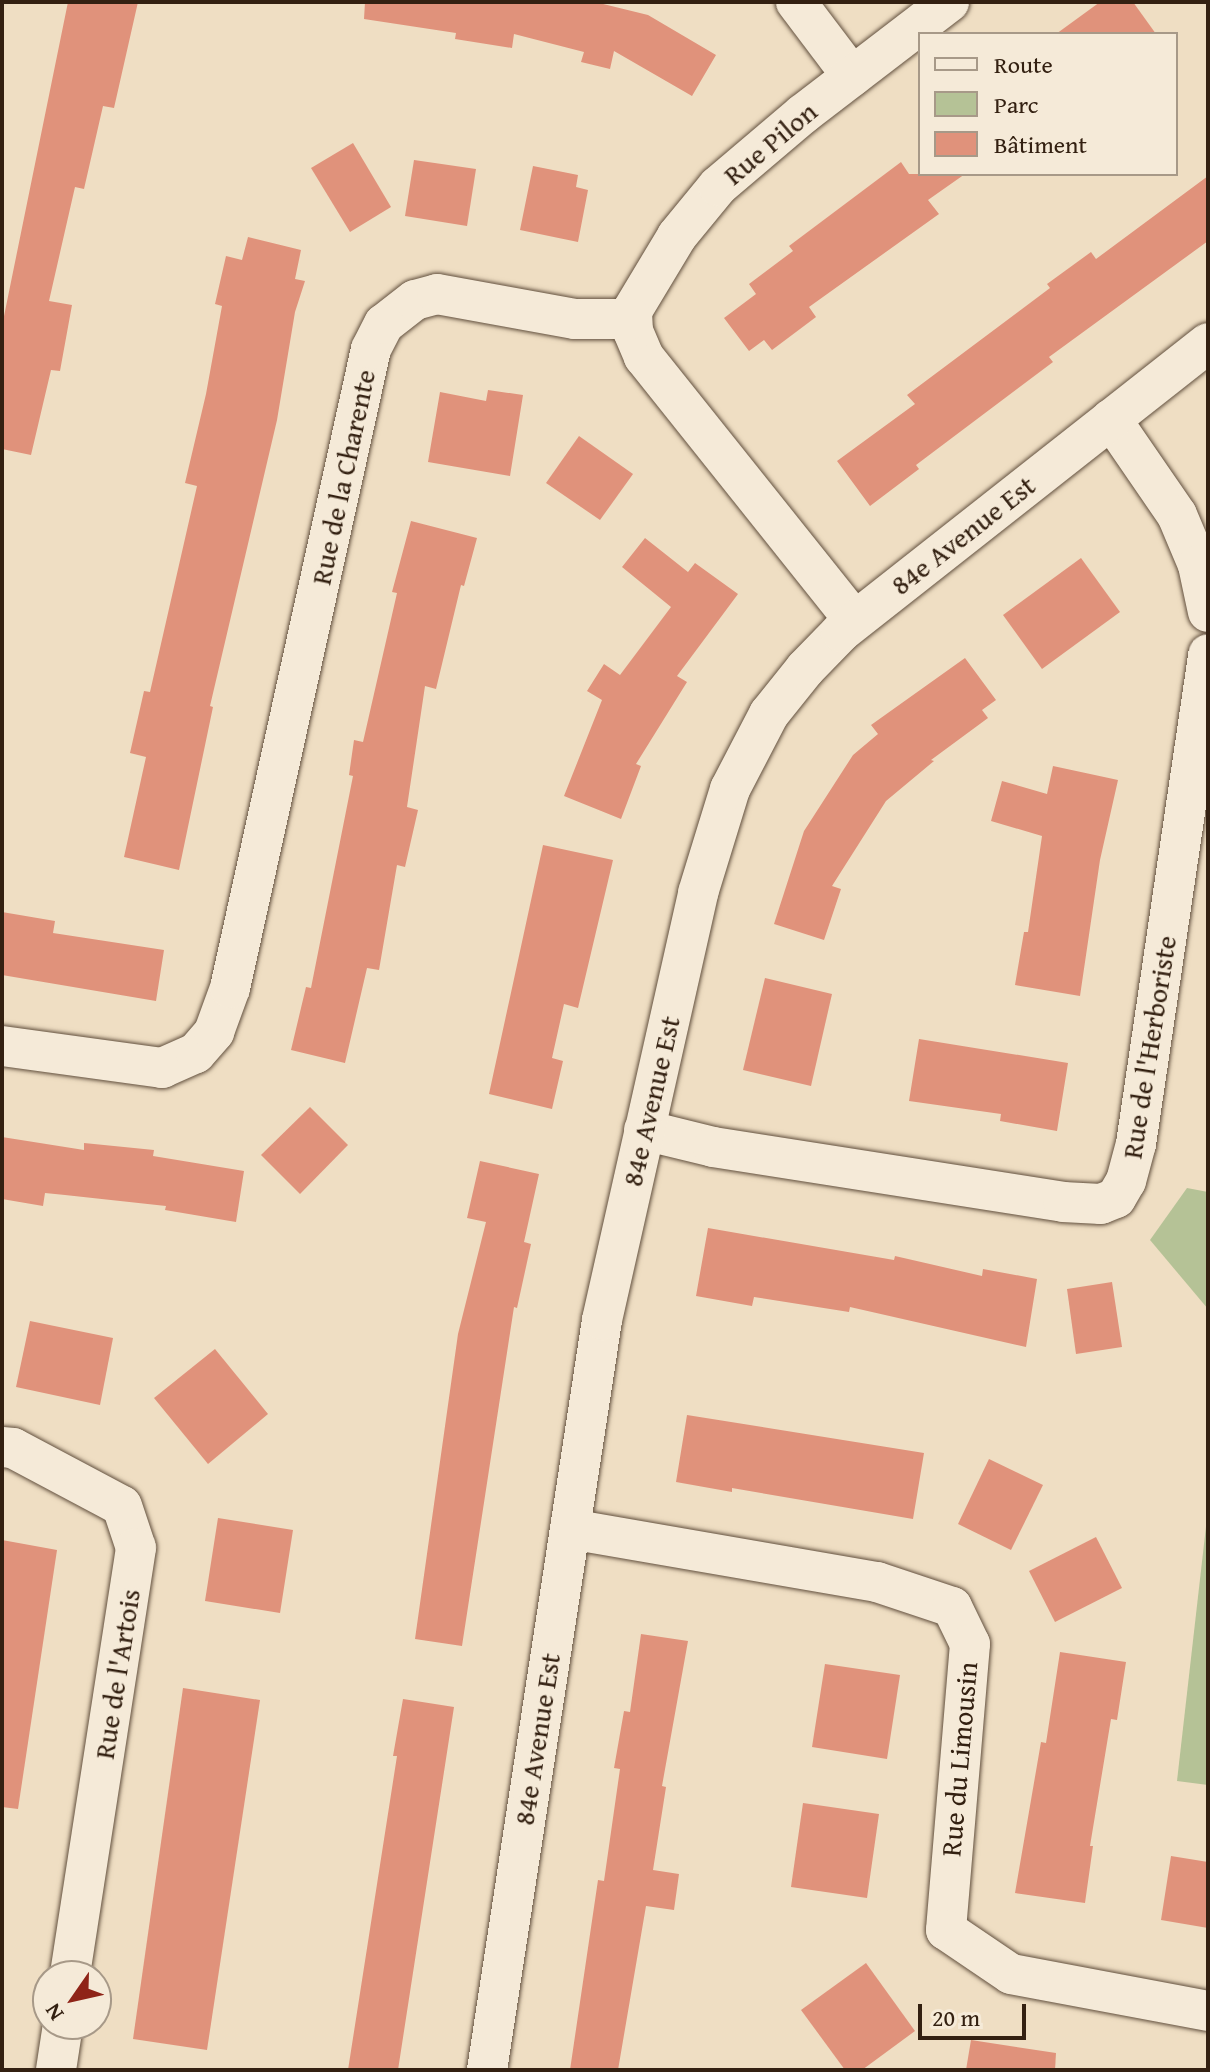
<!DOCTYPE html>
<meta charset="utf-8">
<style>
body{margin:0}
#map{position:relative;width:1210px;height:2072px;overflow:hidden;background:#efdec3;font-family:"Gentium Book Plus",serif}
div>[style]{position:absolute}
.green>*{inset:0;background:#b5c296}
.building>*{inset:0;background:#e0927b}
.roads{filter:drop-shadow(0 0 2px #62503e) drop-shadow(0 0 2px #62503e)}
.minor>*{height:40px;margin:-20px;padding:0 20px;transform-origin:20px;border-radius:20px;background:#f5ead8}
span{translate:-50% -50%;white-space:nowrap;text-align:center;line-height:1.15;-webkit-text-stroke:6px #f5ead8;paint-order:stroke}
.street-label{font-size:28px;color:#332011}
.frame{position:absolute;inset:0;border:4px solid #332011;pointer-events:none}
.legend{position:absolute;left:918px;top:32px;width:260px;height:144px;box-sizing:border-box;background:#f5ead8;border:2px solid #a79988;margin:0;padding:10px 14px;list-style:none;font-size:24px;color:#332011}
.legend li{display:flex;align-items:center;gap:16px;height:40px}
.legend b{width:40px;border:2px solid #a79988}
.north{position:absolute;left:32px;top:1960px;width:80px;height:80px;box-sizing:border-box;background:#f5ead8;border:2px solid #a79988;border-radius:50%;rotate:236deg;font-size:22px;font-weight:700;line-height:32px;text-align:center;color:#332011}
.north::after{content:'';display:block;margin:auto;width:28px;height:36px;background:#8f2418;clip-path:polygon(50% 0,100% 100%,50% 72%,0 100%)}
.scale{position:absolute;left:918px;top:2004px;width:108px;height:36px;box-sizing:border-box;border:4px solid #332011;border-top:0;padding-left:10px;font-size:24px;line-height:28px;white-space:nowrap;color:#332011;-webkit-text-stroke:6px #f5ead8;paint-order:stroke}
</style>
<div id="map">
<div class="green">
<div style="clip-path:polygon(1187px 1188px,1208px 1192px,1208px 1309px,1150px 1240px)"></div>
<div style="clip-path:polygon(1208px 1509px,1208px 1785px,1177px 1781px)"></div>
</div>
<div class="building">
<div style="clip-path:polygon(68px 2px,138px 2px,114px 108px,103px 106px,84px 189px,75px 187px,49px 301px,72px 305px,60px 371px,51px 370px,31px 455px,2px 449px,2px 326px)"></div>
<div style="clip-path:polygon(365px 2px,595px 2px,648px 15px,716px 55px,692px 96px,614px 51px,610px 69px,581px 62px,584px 52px,514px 34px,512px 48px,455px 39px,456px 33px,364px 19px)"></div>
<div style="clip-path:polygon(1100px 2px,1133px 2px,1156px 34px,1056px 34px)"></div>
<div style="clip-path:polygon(353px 143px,391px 207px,350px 232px,311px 168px)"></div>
<div style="clip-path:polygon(414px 160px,476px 169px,467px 226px,405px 216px)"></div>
<div style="clip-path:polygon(901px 162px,909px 174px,965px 174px,928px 200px,939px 214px,809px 307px,816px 317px,772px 350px,764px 340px,749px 351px,724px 318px,756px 294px,749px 284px,793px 251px,789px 246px)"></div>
<div style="clip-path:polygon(533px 166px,578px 175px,576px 187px,588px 190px,578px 242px,520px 230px)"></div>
<div style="clip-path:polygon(1208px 176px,1208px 241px,1049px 357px,1053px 362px,916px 465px,919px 469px,870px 506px,837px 461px,915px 404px,907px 395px,1050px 288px,1047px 284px,1091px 252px,1096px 259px)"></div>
<div style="clip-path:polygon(248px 237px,301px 250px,295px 279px,305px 281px,295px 312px,277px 420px,210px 706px,213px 707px,179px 870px,124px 857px,146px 757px,130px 753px,144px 691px,150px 692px,197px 486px,185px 483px,206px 394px,222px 306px,215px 304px,226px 256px,242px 260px)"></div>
<div style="clip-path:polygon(488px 390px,523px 395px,510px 476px,428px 462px,440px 392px,486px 401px)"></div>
<div style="clip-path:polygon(579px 436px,633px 474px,600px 520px,546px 483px)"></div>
<div style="clip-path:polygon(411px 521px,477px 538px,464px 586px,461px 585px,436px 689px,425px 686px,407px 807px,418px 810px,405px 867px,397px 865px,379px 970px,367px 968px,345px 1063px,291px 1050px,306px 987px,311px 988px,353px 776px,349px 775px,354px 740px,363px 742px,397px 593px,392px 592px)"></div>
<div style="clip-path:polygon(645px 538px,688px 572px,695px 563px,738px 594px,677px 676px,687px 682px,636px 764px,641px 766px,621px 819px,564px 796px,602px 700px,587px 691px,604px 664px,620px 675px,671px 607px,622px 567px)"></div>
<div style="clip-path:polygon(1081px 558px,1120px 612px,1042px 669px,1003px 615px)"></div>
<div style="clip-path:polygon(965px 658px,996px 700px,982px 710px,988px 718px,931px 760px,934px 761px,886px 801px,832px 886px,841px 889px,824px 940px,774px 924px,804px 831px,853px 755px,878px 734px,871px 725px)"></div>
<div style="clip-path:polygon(1053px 766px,1118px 780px,1100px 860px,1080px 996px,1015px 985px,1024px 932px,1028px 932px,1042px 836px,991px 821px,1002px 781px,1047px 794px)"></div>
<div style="clip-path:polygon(543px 845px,613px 860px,578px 1008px,564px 1004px,552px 1058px,563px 1061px,552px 1109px,489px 1094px)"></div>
<div style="clip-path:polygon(2px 912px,55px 921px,53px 933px,164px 950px,156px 1001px,2px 975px)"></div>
<div style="clip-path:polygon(765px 978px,832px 994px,811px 1086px,743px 1070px)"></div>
<div style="clip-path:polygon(919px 1039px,1068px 1063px,1057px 1131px,1000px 1121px,1001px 1114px,909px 1101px)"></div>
<div style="clip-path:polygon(310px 1107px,348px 1145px,300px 1194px,261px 1155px)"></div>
<div style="clip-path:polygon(2px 1137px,84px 1150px,84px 1143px,154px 1150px,153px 1156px,244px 1171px,236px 1222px,165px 1210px,166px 1206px,65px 1195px,45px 1193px,43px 1206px,2px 1199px)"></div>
<div style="clip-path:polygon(480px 1161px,539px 1174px,524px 1242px,531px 1244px,517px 1308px,514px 1307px,462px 1646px,415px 1639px,458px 1334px,486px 1222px,467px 1218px)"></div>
<div style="clip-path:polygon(708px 1228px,894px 1260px,895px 1256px,982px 1276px,983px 1269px,1037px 1279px,1026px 1347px,850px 1307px,849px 1312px,754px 1297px,752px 1306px,696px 1296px)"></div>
<div style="clip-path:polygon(1112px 1282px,1122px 1347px,1076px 1354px,1067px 1289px)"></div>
<div style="clip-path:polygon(30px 1321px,113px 1338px,100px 1405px,16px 1387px)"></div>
<div style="clip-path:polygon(215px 1349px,268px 1414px,208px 1464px,154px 1398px)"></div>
<div style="clip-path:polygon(687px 1415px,924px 1453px,913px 1519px,732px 1488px,732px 1492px,676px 1482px)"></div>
<div style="clip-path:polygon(989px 1459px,1043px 1485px,1011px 1550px,958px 1524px)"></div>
<div style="clip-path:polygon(218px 1518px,293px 1530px,280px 1613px,205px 1601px)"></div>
<div style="clip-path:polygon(1096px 1537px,1122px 1588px,1055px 1622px,1029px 1571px)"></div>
<div style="clip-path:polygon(2px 1540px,57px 1550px,18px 1809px,2px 1807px)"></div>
<div style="clip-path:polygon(641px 1634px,688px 1641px,662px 1786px,666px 1787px,653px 1870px,679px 1874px,674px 1910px,646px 1906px,618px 2070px,570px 2070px,598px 1880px,604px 1881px,620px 1769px,614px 1768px,624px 1711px,630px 1712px)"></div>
<div style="clip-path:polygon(1060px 1652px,1126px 1662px,1117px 1720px,1111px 1719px,1090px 1846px,1093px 1846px,1085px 1903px,1015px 1893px,1041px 1742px,1046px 1743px)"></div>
<div style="clip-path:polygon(825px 1664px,900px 1675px,887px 1759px,812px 1747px)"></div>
<div style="clip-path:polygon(183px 1688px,260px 1700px,207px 2050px,133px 2039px)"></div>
<div style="clip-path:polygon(403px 1699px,454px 1707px,398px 2070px,348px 2070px,397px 1756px,393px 1756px)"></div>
<div style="clip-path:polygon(803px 1803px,879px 1814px,867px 1898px,791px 1887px)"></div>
<div style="clip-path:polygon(1171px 1856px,1208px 1862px,1208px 1928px,1161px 1920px)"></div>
<div style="clip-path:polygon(866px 1963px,915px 2031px,862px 2070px,845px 2070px,801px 2010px)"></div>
<div style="clip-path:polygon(971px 2040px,1056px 2053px,1055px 2070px,966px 2070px)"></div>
</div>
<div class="roads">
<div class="minor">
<div style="left:796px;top:2px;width:93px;rotate:52.9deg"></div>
<div style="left:1111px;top:419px;width:116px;rotate:55.5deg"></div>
<div style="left:1177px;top:515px;width:54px;rotate:67.2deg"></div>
<div style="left:1198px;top:565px;width:48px;rotate:78deg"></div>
<div style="left:854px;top:620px;width:337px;rotate:-128.6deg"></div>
<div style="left:644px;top:357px;width:28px;rotate:-113deg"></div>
<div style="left:633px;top:331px;width:20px;rotate:-93deg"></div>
<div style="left:632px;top:311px;width:87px;rotate:-59deg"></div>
<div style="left:677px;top:236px;width:65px;rotate:-50.6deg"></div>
<div style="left:718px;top:186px;width:111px;rotate:-40.3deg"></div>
<div style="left:803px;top:114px;width:184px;rotate:-37.5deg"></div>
<div style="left:2px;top:1046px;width:162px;rotate:7.8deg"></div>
<div style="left:162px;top:1068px;width:37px;rotate:-24deg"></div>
<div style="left:196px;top:1053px;width:28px;rotate:-49deg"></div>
<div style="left:214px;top:1032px;width:47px;rotate:-70deg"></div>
<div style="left:230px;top:988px;width:654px;rotate:-77.56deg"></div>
<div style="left:371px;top:349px;width:28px;rotate:-63deg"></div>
<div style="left:384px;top:324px;width:39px;rotate:-38deg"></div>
<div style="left:415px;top:300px;width:23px;rotate:-15deg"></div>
<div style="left:437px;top:294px;width:140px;rotate:10.3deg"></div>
<div style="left:575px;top:319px;width:57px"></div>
<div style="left:644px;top:1130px;width:71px;rotate:13.8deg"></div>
<div style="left:713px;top:1147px;width:354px;rotate:8.9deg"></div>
<div style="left:1063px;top:1202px;width:38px;rotate:3deg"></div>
<div style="left:1101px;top:1204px;width:16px;rotate:-22deg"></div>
<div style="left:1116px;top:1198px;width:20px;rotate:-60deg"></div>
<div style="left:1126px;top:1181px;width:38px;rotate:-75deg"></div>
<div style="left:1136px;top:1144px;width:495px;rotate:-81.6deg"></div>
<div style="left:2px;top:1447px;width:11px;rotate:5deg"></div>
<div style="left:13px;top:1448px;width:123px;rotate:28deg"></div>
<div style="left:122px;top:1506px;width:44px;rotate:71.6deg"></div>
<div style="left:136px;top:1548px;width:433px;rotate:98.8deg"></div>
<div style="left:570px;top:1529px;width:312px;rotate:9.8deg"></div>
<div style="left:877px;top:1582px;width:79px;rotate:18.4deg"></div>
<div style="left:952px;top:1607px;width:41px;rotate:64.1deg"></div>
<div style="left:970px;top:1644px;width:287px;rotate:94.8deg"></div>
<div style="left:946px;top:1930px;width:78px;rotate:34.1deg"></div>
<div style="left:1011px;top:1974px;width:200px;rotate:10.6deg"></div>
<div style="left:56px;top:2070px;width:47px;rotate:-81.3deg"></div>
<div style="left:487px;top:2070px;width:759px;rotate:-81.28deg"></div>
<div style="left:602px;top:1320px;width:438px;rotate:-77.3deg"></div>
<div style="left:698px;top:893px;width:109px;rotate:-72.9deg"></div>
<div style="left:730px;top:789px;width:85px;rotate:-62.5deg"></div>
<div style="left:769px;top:714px;width:58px;rotate:-51.3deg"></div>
<div style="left:805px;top:669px;width:52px;rotate:-45.8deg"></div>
<div style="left:841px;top:632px;width:467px;rotate:-38.2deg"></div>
</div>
</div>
<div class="street-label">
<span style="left:770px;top:143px;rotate:-40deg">Rue Pilon</span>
<span style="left:343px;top:477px;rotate:-78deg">Rue de la Charente</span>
<span style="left:963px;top:535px;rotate:-38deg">84e Avenue Est</span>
<span style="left:1149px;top:1047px;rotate:-81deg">Rue de l'Herboriste</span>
<span style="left:651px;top:1101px;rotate:-77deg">84e Avenue Est</span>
<span style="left:117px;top:1674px;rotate:-81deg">Rue de l'Artois</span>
<span style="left:537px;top:1739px;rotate:-81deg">84e Avenue Est</span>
<span style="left:959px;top:1759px;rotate:-85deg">Rue du Limousin</span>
</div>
<div class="frame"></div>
<ul class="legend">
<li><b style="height:10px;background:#f5ead8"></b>Route</li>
<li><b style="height:22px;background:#b5c296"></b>Parc</li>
<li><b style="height:22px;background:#e0927b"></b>Bâtiment</li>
</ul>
<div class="north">N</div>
<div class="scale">20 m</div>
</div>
